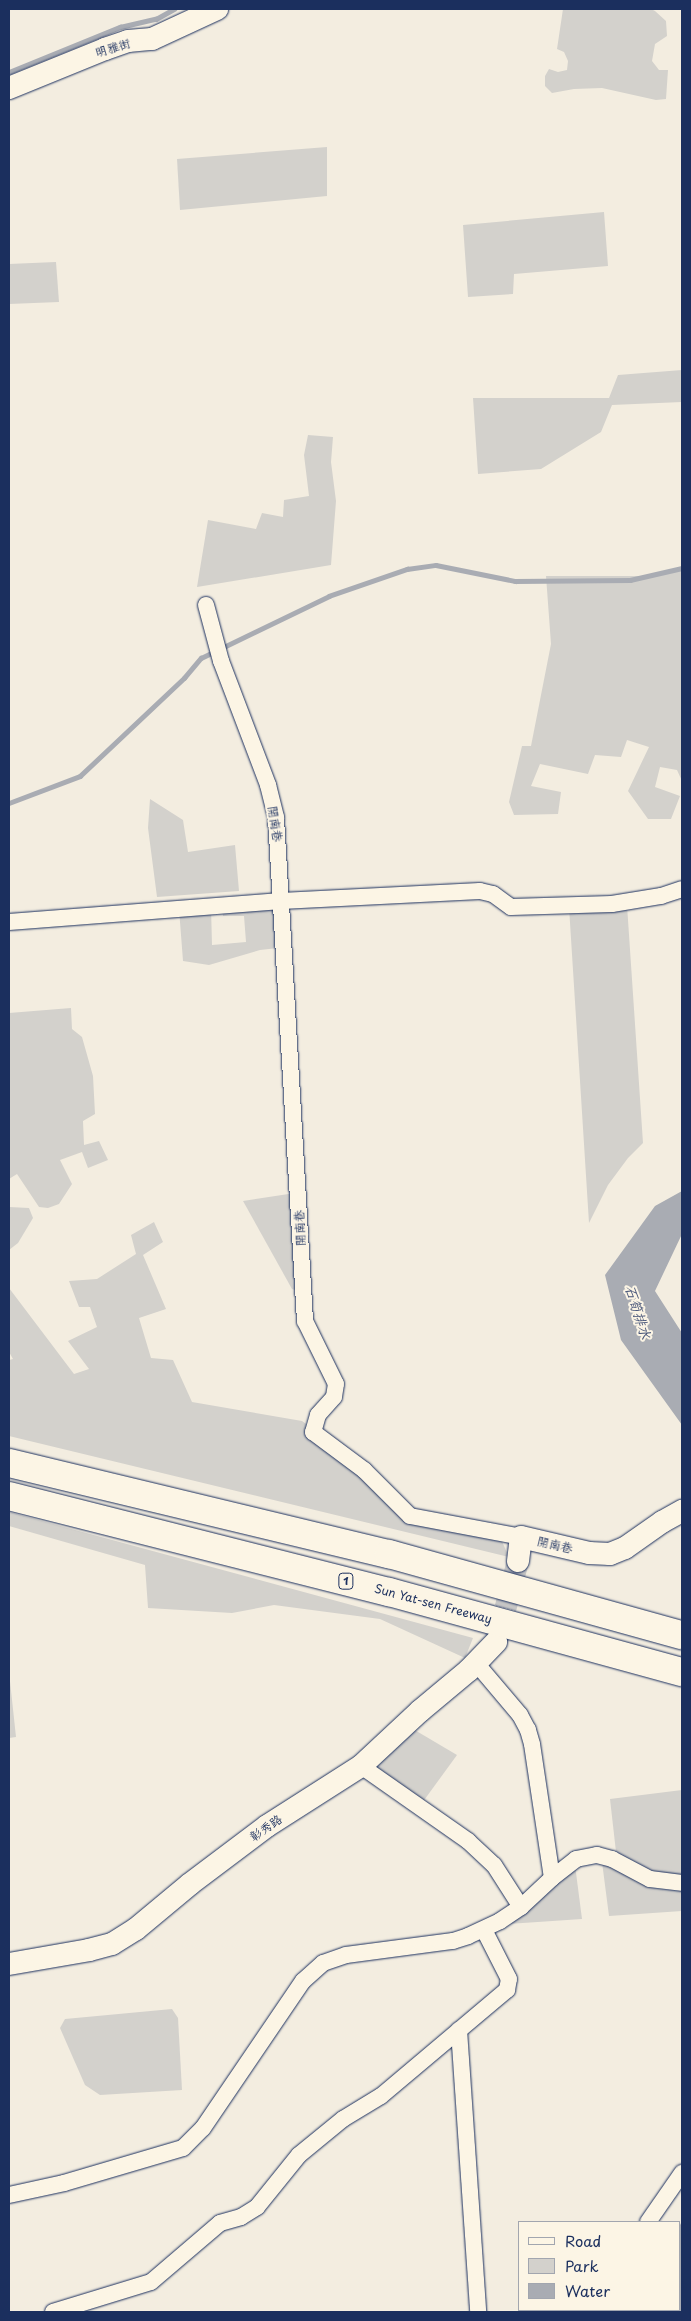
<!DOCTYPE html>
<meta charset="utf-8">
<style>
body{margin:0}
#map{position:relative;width:691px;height:2321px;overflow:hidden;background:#f3ede0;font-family:"Playpen Sans","LXGW WenKai TC",sans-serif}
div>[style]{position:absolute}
.green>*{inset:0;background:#d3d1cc}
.water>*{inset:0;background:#a9acb3}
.stream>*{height:4.5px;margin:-2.25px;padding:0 2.25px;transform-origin:2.25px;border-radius:2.25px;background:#a9acb3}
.secondary-tunnel>*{height:22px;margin-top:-11px;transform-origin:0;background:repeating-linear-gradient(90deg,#c8c7c6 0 22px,transparent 0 33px)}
.roads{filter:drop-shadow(0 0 1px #1b2f5e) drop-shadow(0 0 1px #1b2f5e)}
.street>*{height:16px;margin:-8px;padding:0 8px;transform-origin:8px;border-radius:8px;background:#fcf5e5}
.secondary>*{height:22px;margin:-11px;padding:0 11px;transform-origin:11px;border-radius:11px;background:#fcf5e5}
.highway>*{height:28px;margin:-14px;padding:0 14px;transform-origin:14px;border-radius:14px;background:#fcf5e5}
span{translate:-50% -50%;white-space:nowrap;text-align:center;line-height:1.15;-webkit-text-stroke:4px #fcf5e5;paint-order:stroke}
.shield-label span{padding:1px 4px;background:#fcf5e5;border:1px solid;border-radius:4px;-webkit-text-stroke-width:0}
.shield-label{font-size:11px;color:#1b2f5e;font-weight:700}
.street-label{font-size:12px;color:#1b2f5e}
.water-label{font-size:14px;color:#465478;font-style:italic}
.frame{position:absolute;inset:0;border:10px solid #1b2f5e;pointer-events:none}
.legend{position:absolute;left:518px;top:2221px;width:162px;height:90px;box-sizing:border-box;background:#fcf5e5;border:1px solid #a2a6af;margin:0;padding:6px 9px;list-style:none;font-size:15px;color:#1b2f5e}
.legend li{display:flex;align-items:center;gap:10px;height:25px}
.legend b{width:25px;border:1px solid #a2a6af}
</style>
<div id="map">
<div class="green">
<div style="clip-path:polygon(563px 9px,651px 9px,655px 11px,666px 21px,667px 36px,655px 44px,652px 61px,659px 70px,668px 70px,666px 99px,656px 100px,602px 88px,574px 89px,552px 93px,545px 86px,545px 76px,549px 69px,558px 72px,567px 70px,568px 61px,564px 52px,557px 49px)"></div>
<div style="clip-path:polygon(327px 147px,327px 196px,180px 210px,177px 159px)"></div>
<div style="clip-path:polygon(604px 212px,608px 266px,514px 274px,513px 294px,468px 297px,463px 225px)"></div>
<div style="clip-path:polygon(56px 262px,59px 302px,9px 304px,9px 264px)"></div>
<div style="clip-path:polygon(682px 370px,682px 402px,612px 405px,601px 432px,541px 469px,478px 474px,473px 398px,609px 398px,618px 375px)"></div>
<div style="clip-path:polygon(308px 435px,333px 437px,331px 462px,336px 501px,331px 565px,197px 587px,208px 520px,256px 529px,262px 513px,283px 517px,284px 500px,309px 496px,304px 455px)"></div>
<div style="clip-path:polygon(682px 569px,682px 781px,677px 770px,660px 767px,655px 787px,680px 796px,671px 819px,648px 819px,628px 791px,649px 747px,627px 740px,621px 757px,595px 755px,588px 774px,540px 764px,531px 786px,561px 792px,558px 814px,514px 815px,509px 802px,522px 746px,531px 746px,551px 644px,546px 576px,651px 576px)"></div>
<div style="clip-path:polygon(150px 799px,183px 820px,188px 852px,235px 845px,239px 891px,157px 897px,148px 828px)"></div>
<div style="clip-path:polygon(627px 905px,643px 1143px,628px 1158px,608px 1185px,589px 1223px,569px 907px)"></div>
<div style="clip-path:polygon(211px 907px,212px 945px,246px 942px,244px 916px,223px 916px,222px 907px,275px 909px,278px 948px,260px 950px,209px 965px,183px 961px,179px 909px)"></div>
<div style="clip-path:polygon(71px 1008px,72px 1029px,82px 1037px,93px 1076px,95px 1114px,83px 1121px,84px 1145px,99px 1141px,108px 1160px,88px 1168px,82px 1152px,60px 1160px,72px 1184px,59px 1204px,48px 1208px,39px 1207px,17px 1174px,9px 1179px,9px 1013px)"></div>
<div style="clip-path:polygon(295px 1193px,299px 1291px,292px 1289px,243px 1201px)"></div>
<div style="clip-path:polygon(9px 1207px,29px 1208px,33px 1218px,18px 1243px,9px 1250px)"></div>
<div style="clip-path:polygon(154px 1222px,163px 1242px,143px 1255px,166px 1309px,139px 1318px,151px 1358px,173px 1360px,192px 1402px,302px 1421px,345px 1452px,412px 1516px,500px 1537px,509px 1557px,9px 1436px,9px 1360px,13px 1359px,9px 1352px,9px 1288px,74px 1374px,89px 1369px,68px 1341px,97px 1327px,90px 1307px,79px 1307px,69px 1281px,97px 1279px,136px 1254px,131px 1235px)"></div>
<div style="clip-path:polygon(9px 1512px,473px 1638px,465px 1658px,380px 1619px,274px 1605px,232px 1613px,148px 1608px,145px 1565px,9px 1526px)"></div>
<div style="clip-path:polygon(9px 1672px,16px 1737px,9px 1738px)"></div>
<div style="clip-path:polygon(413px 1729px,457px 1755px,422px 1803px,375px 1769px)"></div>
<div style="clip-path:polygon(682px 1790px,682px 1876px,653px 1874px,616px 1852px,610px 1799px)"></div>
<div style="clip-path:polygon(602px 1862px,620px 1868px,655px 1888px,682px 1891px,682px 1911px,609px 1916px)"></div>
<div style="clip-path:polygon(575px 1865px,582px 1919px,507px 1924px)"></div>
<div style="clip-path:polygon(172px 2009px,178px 2018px,182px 2090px,100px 2095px,85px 2085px,60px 2028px,65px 2019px)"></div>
<div style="clip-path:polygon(533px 2310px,575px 2310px,573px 2312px,533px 2312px)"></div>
</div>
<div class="water">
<div style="clip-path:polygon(682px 1191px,682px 1234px,655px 1291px,682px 1333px,682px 1425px,621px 1340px,605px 1275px,655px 1206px)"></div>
<div style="clip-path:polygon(682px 2221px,682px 2312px,616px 2312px,618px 2310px,680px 2310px,680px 2225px)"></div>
</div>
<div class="stream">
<div style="left:9px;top:72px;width:120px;rotate:-22.1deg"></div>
<div style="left:120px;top:27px;width:37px;rotate:-13deg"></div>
<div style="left:156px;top:19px;width:21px;rotate:-29deg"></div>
<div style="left:9px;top:803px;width:76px;rotate:-20.8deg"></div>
<div style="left:80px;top:776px;width:143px;rotate:-43.3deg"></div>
<div style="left:184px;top:678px;width:26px;rotate:-50deg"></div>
<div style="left:201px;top:658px;width:142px;rotate:-25.8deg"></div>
<div style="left:329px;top:596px;width:83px;rotate:-19.1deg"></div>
<div style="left:407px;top:569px;width:29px;rotate:-8deg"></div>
<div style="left:436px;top:565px;width:81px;rotate:11.4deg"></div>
<div style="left:515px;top:581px;width:115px;rotate:-0.5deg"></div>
<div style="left:630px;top:580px;width:53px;rotate:-13deg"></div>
</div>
<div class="secondary-tunnel">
<div style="left:497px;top:1640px;width:82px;rotate:-75.1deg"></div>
</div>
<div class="roads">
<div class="street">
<div style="left:206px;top:605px;width:58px;rotate:75deg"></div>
<div style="left:221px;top:661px;width:133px;rotate:69.2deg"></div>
<div style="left:268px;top:785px;width:34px;rotate:76deg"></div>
<div style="left:276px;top:818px;width:504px;rotate:86.7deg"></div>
<div style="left:305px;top:1321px;width:70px;rotate:63.8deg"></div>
<div style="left:336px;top:1384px;width:13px;rotate:99deg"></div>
<div style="left:334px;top:1397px;width:24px;rotate:132deg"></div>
<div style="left:318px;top:1415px;width:18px;rotate:106deg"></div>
<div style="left:313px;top:1432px;width:64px;rotate:36.7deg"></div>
<div style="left:364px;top:1470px;width:65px;rotate:45deg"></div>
<div style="left:410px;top:1516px;width:113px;rotate:10.7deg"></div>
<div style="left:9px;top:922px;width:273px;rotate:-4.4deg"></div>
<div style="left:281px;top:901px;width:199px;rotate:-2.9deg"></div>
<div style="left:480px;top:891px;width:13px;rotate:13deg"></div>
<div style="left:493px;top:894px;width:22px;rotate:36deg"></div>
<div style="left:511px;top:907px;width:101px;rotate:-1.7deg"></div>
<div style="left:612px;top:904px;width:50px;rotate:-9.3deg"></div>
<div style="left:661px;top:896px;width:22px;rotate:-18deg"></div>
<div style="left:361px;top:1766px;width:131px;rotate:35deg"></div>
<div style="left:468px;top:1841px;width:35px;rotate:43deg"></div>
<div style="left:494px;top:1865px;width:50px;rotate:57.3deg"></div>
<div style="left:552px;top:1878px;width:31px;rotate:-38deg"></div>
<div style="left:576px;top:1859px;width:21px;rotate:-11deg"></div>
<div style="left:597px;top:1855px;width:16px;rotate:15deg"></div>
<div style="left:612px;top:1859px;width:43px;rotate:27.8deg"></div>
<div style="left:650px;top:1879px;width:32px;rotate:7deg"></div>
<div style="left:459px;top:2030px;width:283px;rotate:86.1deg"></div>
<div style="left:9px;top:2195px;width:56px;rotate:-12.3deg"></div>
<div style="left:64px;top:2183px;width:124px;rotate:-16.4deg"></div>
<div style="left:183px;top:2148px;width:28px;rotate:-45deg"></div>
<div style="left:203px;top:2128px;width:178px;rotate:-55.8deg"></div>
<div style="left:303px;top:1981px;width:27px;rotate:-42deg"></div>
<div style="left:323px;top:1963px;width:24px;rotate:-19deg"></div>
<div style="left:346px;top:1955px;width:108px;rotate:-7.5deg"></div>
<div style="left:453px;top:1941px;width:16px;rotate:-18deg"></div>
<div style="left:468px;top:1936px;width:35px;rotate:-25deg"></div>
<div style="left:500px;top:1921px;width:25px;rotate:-34deg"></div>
<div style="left:521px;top:1907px;width:42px;rotate:-43.1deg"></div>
<div style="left:552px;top:1878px;width:135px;rotate:-98.5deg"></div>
<div style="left:532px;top:1744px;width:15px;rotate:-106deg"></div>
<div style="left:528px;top:1730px;width:17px;rotate:-118deg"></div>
<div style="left:520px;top:1715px;width:68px;rotate:-130.2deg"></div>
<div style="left:648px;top:2222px;width:60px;rotate:-55.2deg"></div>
<div style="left:53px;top:2312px;width:102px;rotate:-17deg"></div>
<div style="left:151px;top:2282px;width:91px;rotate:-40.5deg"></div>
<div style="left:220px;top:2223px;width:22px;rotate:-16deg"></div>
<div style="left:241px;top:2217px;width:19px;rotate:-32deg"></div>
<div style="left:257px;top:2207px;width:67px;rotate:-51.1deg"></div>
<div style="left:299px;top:2155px;width:57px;rotate:-39.3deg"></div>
<div style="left:343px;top:2119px;width:44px;rotate:-31.2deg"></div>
<div style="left:381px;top:2096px;width:165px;rotate:-40.1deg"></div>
<div style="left:507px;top:1990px;width:11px;rotate:-80deg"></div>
<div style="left:509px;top:1979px;width:55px;rotate:-117deg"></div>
<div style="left:586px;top:2312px;width:2px;rotate:-63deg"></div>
</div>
<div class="secondary">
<div style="left:9px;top:88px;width:104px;rotate:-22.1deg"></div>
<div style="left:105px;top:49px;width:24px;rotate:-19deg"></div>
<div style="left:128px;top:41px;width:24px;rotate:-5deg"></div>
<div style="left:152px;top:39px;width:72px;rotate:-24.8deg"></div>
<div style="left:518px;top:1561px;width:24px;rotate:-83deg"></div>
<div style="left:521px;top:1537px;width:70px;rotate:13.2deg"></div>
<div style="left:589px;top:1553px;width:21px;rotate:3deg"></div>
<div style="left:610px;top:1554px;width:16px;rotate:-22deg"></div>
<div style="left:625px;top:1548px;width:45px;rotate:-35.1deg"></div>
<div style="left:662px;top:1522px;width:23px;rotate:-29deg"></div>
<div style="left:9px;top:1964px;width:81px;rotate:-9.9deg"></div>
<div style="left:89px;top:1950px;width:24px;rotate:-15deg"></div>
<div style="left:112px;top:1944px;width:28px;rotate:-32deg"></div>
<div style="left:136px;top:1929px;width:70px;rotate:-39.8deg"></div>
<div style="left:190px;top:1884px;width:96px;rotate:-37deg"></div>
<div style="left:267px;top:1826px;width:112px;rotate:-32.6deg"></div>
<div style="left:361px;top:1766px;width:81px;rotate:-43deg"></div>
<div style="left:420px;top:1711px;width:64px;rotate:-39.9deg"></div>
<div style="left:469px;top:1670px;width:39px;rotate:-46deg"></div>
</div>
<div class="highway">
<div style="left:9px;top:1463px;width:391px;rotate:13.5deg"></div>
<div style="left:389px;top:1554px;width:304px;rotate:15.5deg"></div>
<div style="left:9px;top:1496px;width:392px;rotate:14.2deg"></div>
<div style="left:389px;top:1592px;width:304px;rotate:15.3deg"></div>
</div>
</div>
<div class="shield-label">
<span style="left:346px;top:1581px">1</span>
</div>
<div class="street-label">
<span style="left:113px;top:48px;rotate:-17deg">明雅街</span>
<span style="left:275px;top:824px;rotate:81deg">開南巷</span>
<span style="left:300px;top:1228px;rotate:-93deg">開南巷</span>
<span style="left:555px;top:1545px;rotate:13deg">開南巷</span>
<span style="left:433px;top:1604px;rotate:15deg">Sun Yat-sen Freeway</span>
<span style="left:266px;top:1828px;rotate:-35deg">彰秀路</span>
</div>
<div class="water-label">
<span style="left:638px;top:1312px;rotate:72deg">石筍排水</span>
</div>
<div class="frame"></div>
<ul class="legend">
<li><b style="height:6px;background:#fcf5e5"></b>Road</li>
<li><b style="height:14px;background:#d3d1cc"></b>Park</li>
<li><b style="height:14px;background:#a9acb3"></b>Water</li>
</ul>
</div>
